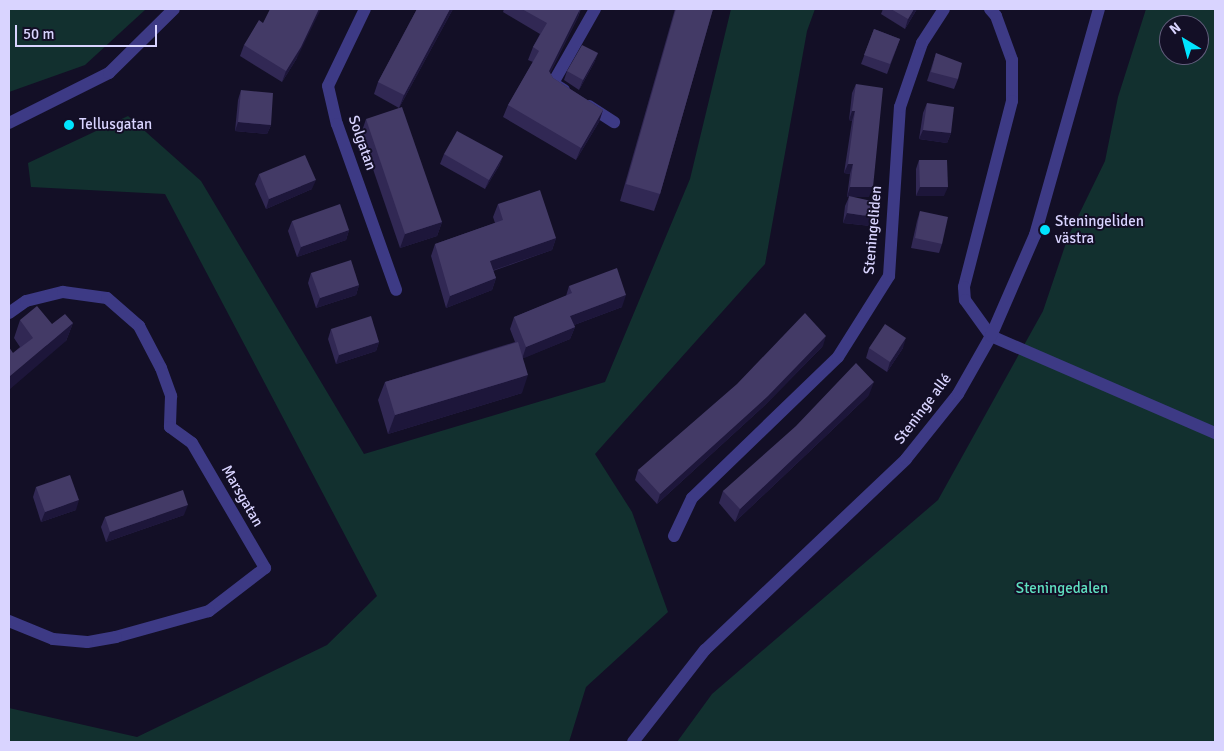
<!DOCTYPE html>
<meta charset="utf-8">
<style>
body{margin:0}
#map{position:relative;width:1224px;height:751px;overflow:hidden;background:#130f26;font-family:Signika,sans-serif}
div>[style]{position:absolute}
.green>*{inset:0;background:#12302f}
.street>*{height:12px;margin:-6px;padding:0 6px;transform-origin:6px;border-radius:6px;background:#3d3a85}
.wall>*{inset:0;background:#312854}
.shaded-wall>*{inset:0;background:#1d163a}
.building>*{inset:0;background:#433a66}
.dots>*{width:14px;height:14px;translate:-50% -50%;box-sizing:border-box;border:2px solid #130f26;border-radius:50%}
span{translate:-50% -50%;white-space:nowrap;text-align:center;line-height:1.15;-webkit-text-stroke:4px #130f26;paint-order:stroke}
.poi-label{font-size:15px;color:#d9d4ff}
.left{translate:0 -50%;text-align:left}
.street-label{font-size:15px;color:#d9d4ff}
.park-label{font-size:15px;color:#5fe0c0}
.frame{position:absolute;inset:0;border:10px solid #d9d4ff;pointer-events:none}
.north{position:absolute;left:1159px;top:15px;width:50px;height:50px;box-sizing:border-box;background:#130f26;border:1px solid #625e7d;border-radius:50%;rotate:323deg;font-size:14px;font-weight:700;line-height:20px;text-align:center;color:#d9d4ff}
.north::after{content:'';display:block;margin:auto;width:18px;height:22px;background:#00e5ff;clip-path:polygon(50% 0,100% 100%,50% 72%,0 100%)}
.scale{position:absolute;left:15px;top:25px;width:142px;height:22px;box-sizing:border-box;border:2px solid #d9d4ff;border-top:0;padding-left:6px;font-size:15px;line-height:18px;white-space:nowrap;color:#d9d4ff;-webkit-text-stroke:4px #130f26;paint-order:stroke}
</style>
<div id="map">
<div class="green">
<div style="clip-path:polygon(9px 9px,146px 9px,85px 65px,9px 92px)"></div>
<div style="clip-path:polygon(731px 9px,815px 9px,807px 31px,765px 264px,595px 454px,632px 512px,668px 612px,586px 687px,569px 742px,9px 742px,9px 708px,137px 737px,327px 645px,377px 596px,165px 194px,31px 187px,28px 163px,128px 116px,201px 181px,364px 454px,605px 382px,690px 179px)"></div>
<div style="clip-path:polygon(evenodd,1146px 9px,1215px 9px,1215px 742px,677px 742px,712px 694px,938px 500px,1043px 311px,1068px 237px,1105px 161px,1118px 97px,1146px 9px,1169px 25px,1199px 25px,1199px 55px,1169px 55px,1169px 25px)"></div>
</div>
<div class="street">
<div style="left:365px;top:9px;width:85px;rotate:115.7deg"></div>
<div style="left:328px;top:86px;width:39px;rotate:77deg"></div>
<div style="left:337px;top:124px;width:176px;rotate:70.4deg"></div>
<div style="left:990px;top:9px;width:9px;rotate:49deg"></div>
<div style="left:996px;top:16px;width:47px;rotate:70deg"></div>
<div style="left:1012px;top:60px;width:41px;rotate:90deg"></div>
<div style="left:1012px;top:101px;width:192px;rotate:104.5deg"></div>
<div style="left:964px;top:287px;width:13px;rotate:86deg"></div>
<div style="left:965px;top:300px;width:44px;rotate:54.2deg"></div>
<div style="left:991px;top:336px;width:244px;rotate:23.4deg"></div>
<div style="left:564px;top:90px;width:13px;rotate:-148deg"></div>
<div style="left:553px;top:83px;width:85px;rotate:-60.4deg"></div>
<div style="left:589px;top:106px;width:30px;rotate:33deg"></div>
<div style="left:9px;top:123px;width:112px;rotate:-26.6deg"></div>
<div style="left:109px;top:73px;width:91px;rotate:-44.6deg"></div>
<div style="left:9px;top:313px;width:21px;rotate:-35deg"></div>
<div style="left:26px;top:301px;width:38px;rotate:-14deg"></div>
<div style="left:63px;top:292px;width:44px;rotate:7.8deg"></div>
<div style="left:107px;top:298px;width:43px;rotate:41.2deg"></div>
<div style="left:139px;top:326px;width:47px;rotate:62.4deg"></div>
<div style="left:161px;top:368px;width:30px;rotate:70deg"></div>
<div style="left:171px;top:396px;width:31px;rotate:92deg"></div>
<div style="left:170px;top:427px;width:27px;rotate:36deg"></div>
<div style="left:192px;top:443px;width:145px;rotate:59.7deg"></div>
<div style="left:265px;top:568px;width:71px;rotate:142.5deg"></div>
<div style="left:209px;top:611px;width:97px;rotate:164.4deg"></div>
<div style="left:116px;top:637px;width:29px;rotate:170deg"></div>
<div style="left:87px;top:642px;width:34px;rotate:-175deg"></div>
<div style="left:53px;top:639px;width:48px;rotate:-157.8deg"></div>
<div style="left:674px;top:536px;width:42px;rotate:-64.7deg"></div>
<div style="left:692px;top:498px;width:203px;rotate:-44deg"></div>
<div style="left:838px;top:357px;width:96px;rotate:-57.8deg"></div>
<div style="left:889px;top:276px;width:169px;rotate:-86.3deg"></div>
<div style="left:900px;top:107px;width:68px;rotate:-71deg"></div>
<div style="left:922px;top:43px;width:40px;rotate:-57.1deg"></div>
<div style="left:633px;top:742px;width:117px;rotate:-52deg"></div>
<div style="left:705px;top:650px;width:277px;rotate:-43.5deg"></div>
<div style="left:906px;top:459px;width:83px;rotate:-51.3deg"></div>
<div style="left:958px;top:394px;width:67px;rotate:-60.4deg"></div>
<div style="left:991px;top:336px;width:110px;rotate:-66.5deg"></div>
<div style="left:1035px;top:235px;width:235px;rotate:-74.2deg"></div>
</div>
<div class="wall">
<div style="clip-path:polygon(417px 9px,453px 9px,399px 108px,374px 94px,378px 82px)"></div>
<div style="clip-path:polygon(504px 9px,581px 9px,578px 17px,550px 73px,553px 78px,603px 110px,599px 122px,576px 160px,503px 117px,508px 105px,533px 62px,528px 60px,533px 47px,540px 34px,503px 12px)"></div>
<div style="clip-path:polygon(675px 9px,713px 9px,660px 194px,654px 211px,620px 201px)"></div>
<div style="clip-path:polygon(883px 9px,917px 9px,905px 29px,881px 14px)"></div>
<div style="clip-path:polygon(874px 29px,900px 39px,887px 74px,861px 64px)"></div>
<div style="clip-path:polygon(244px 45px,297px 58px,282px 82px,240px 56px)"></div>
<div style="clip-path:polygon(598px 53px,594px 63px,579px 90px,564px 80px,567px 71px)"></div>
<div style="clip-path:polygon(936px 53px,958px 79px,954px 89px,927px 81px)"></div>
<div style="clip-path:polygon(856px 84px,869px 197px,850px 197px,871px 226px,843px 223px,845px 206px,849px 197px,847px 197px,850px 174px,844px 173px,852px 121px,849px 120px,852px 93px)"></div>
<div style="clip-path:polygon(241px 90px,271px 125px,267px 134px,235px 131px,238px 100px)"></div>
<div style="clip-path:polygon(927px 103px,951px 133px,947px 143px,919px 139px,923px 113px)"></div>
<div style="clip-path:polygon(366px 119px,442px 222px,437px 236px,400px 248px,361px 134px)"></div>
<div style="clip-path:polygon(444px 154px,503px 156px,499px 166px,485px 189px,440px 164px)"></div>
<div style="clip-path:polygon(919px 160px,944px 196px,916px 196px,916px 169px)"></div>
<div style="clip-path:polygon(259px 174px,312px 189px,266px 209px,255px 184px)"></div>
<div style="clip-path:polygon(498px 204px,556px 238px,552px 250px,493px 271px,496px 278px,492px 290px,446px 308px,431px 256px,435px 244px,495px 223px,493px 217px)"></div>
<div style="clip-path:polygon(920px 211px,942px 244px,939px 253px,911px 248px,917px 221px)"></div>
<div style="clip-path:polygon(292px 221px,349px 230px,346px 240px,297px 257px,288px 231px)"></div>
<div style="clip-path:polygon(311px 273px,359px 285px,356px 295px,316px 308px,308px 283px)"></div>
<div style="clip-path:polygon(569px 286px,622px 307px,574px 325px,575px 327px,570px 339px,523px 358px,522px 393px,388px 434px,378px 400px,385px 382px,515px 342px,510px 329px,514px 317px,566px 296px)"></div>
<div style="clip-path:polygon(20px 320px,52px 324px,73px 323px,66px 341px,13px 353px,20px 347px,14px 338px)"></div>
<div style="clip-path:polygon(331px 329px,379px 342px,376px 351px,336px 364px,328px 339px)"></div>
<div style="clip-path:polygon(823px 346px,765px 405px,657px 504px,635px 480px,638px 470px)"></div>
<div style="clip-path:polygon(869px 348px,903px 348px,887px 372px,866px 358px)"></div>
<div style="clip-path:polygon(869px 395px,735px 522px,719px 503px,723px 491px)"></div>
<div style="clip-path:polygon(36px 487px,76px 510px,41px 522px,33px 497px)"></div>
<div style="clip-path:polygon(184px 515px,106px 542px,101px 527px,105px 517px)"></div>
</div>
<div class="shaded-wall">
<div style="clip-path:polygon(319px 9px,321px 9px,297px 58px,282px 82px,286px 71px)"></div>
<div style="clip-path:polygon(450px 9px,453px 9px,399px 108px,404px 95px)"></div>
<div style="clip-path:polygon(580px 9px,578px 17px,545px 83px,549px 71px)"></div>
<div style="clip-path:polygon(914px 9px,917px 9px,905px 29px,908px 19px)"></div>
<div style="clip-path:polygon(598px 53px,594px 63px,579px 90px,583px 80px)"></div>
<div style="clip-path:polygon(603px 110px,599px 122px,576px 160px,581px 148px)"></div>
<div style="clip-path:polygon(852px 111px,855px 111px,852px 121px,849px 120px)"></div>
<div style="clip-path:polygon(238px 122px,271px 125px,267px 134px,235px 131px)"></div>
<div style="clip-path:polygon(923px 130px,951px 133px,947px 143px,919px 139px)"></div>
<div style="clip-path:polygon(503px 156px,499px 166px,485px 189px,489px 180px)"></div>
<div style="clip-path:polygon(848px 164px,853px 164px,850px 174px,844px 173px)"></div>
<div style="clip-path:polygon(316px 180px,312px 189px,266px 209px,269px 199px)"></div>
<div style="clip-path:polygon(850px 187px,873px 187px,869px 197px,847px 197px)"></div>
<div style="clip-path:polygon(920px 187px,948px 187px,944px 196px,916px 196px)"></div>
<div style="clip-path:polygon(847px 213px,874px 217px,871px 226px,843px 223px)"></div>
<div style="clip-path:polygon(442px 222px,437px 236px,400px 248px,405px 234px)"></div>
<div style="clip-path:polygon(349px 230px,346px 240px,297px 257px,301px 247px)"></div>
<div style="clip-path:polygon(556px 238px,552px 250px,485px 273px,490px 261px)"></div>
<div style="clip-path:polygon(496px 278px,492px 290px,446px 308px,450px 296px)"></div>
<div style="clip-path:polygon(359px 285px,356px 295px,316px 308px,320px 298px)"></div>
<div style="clip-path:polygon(626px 295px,622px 307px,566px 328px,570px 316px)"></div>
<div style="clip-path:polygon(73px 323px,66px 341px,9px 390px,9px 377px)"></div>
<div style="clip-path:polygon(575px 327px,570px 339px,522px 359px,526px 347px)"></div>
<div style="clip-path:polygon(826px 336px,823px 346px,765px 405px,657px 504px,660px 494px)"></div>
<div style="clip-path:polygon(906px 338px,903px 348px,887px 372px,890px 362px)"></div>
<div style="clip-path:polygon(379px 342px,376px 351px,336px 364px,339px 355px)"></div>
<div style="clip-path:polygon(528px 375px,522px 393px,388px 434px,395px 415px)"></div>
<div style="clip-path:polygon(874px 382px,869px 395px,735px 522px,740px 509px)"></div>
<div style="clip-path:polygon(79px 500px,76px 510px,41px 522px,45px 512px)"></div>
<div style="clip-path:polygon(188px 505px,184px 515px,106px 542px,110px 532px)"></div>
</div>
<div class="building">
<div style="clip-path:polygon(270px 9px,319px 9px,301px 47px,286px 71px,244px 45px,259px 20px,263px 23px)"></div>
<div style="clip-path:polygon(417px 9px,450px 9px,404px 95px,378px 82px)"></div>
<div style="clip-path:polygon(522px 9px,580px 9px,549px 71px,553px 78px,603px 110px,581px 148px,508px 105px,539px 51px,533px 47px,547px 23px)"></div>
<div style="clip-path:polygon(676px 9px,713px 9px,660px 194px,626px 184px)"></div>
<div style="clip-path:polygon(891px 9px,914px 9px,908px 19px)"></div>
<div style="clip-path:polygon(874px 29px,900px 39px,890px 64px,864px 55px)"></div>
<div style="clip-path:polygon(582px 45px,598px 53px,583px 80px,567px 71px)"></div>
<div style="clip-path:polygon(936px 53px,962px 63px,958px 79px,931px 72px)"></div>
<div style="clip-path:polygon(856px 84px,883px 88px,873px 187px,850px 187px,853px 164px,848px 164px,855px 111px,852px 111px)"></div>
<div style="clip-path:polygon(241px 90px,273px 93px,271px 125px,238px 122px)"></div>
<div style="clip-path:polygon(927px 103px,954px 107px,951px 133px,923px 130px)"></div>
<div style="clip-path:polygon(402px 107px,442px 222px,405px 234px,366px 119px)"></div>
<div style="clip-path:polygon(457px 131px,503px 156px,489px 180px,444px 154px)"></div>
<div style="clip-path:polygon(305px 155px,316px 180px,269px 199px,259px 174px)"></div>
<div style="clip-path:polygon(919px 160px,947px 160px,948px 187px,920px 187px)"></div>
<div style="clip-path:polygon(540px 190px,556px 238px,490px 261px,496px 278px,450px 296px,435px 244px,503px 220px,498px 204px)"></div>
<div style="clip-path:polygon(849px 196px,876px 202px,874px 217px,847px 213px)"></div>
<div style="clip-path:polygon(340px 204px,349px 230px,301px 247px,292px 221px)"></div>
<div style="clip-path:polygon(920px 211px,948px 217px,942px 244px,915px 238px)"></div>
<div style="clip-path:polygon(351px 260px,359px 285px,320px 298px,311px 273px)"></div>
<div style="clip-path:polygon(617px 268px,626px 295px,570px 316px,575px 327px,526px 347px,514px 317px,572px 293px,569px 286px)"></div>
<div style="clip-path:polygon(37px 306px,52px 324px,65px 314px,73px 323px,9px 377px,9px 347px,13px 353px,33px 338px,20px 320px)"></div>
<div style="clip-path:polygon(805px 313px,826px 336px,768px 396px,660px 494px,638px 470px,737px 384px)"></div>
<div style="clip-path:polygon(371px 316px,379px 342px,339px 355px,331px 329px)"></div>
<div style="clip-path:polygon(885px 324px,906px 338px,890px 362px,869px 348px)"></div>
<div style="clip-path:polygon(518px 342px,528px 375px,395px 415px,385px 382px)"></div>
<div style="clip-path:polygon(856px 363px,874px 382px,740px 509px,723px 491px,796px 426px)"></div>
<div style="clip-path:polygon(70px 475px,79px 500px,45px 512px,36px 487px)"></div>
<div style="clip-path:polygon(183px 490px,188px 505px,110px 532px,105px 517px)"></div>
</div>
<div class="dots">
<div style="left:69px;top:125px;background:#00e5ff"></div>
<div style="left:1045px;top:230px;background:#00e5ff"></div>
</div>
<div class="poi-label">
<span class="left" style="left:79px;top:125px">Tellusgatan</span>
<span class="left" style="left:1055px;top:230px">Steningeliden<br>västra</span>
</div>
<div class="street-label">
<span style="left:362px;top:143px;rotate:71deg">Solgatan</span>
<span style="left:873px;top:230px;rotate:-85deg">Steningeliden</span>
<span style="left:923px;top:409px;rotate:-53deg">Steninge allé</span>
<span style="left:242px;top:496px;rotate:60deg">Marsgatan</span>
</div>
<div class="park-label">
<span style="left:1062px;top:589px">Steningedalen</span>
</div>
<div class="frame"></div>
<div class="north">N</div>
<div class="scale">50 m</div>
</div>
